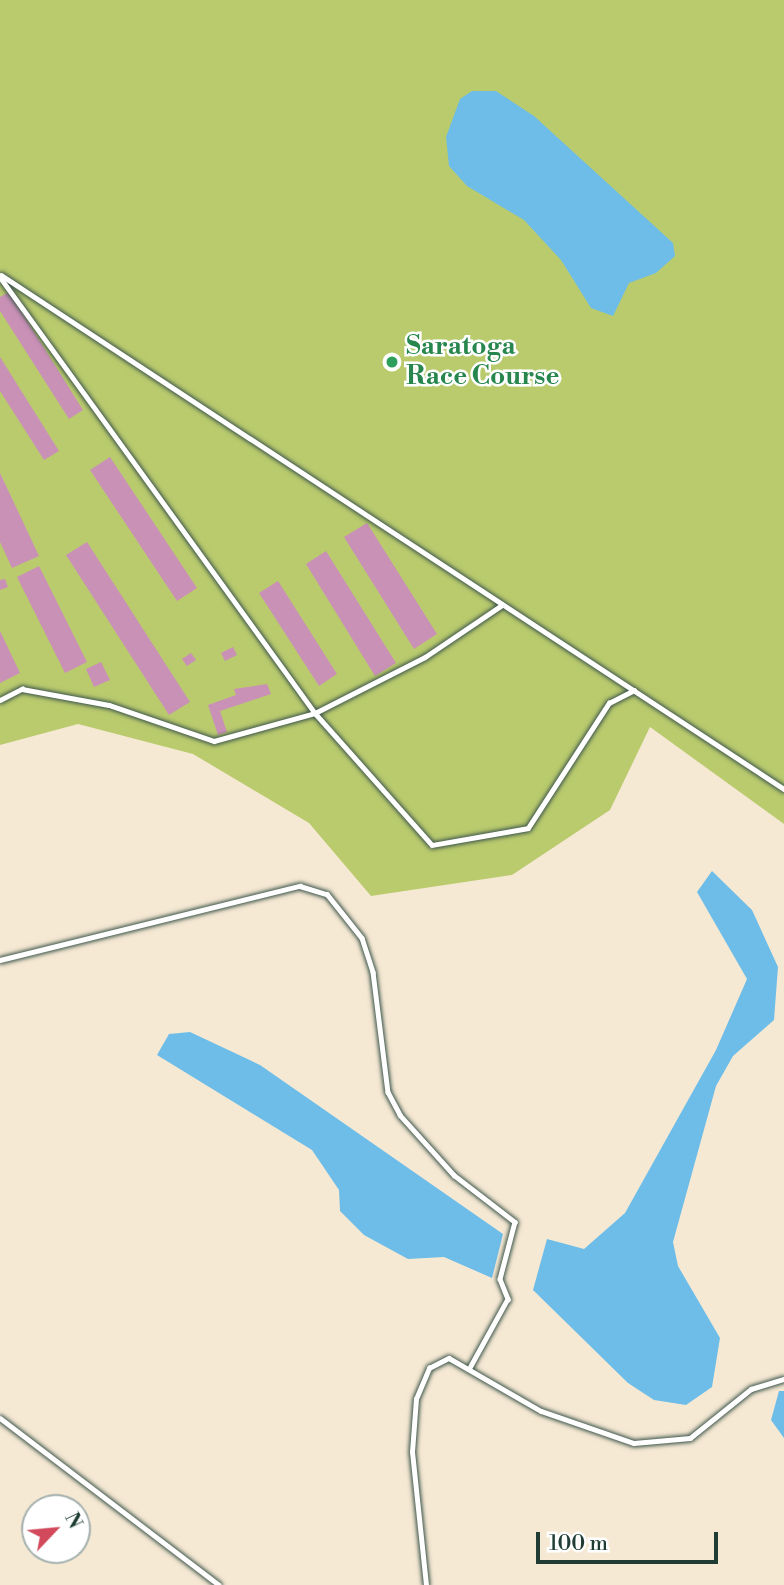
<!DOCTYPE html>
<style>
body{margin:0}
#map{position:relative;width:784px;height:1585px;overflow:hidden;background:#f6e9d4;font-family:"Libre Bodoni",serif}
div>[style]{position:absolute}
.green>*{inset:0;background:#bacb6e}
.water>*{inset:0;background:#6dbde8}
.building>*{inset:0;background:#ca91b7}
.roads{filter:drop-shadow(0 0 2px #3f574c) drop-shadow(0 0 2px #3f574c)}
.lane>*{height:4.5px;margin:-2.25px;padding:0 2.25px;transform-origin:2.25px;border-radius:2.25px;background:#fff}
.dots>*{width:19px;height:19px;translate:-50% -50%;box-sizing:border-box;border:4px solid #fff;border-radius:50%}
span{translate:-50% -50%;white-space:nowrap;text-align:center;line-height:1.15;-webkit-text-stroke:5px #fff;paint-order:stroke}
.leisure-label{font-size:26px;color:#27864d;font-weight:700}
.left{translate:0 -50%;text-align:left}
.north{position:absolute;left:21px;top:1494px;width:70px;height:70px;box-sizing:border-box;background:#fff;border:2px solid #a5b1ae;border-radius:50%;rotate:64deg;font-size:19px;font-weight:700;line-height:28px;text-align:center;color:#1f3d34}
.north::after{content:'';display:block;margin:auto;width:24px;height:32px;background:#d1495b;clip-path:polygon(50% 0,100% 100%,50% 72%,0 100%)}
.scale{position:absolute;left:536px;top:1532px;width:182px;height:32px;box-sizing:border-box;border:4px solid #1f3d34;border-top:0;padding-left:9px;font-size:21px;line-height:24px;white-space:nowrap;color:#1f3d34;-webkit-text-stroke:5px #fff;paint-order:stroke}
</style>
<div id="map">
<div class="green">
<div style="clip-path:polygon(0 0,784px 0,784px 824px,650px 727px,610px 810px,512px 875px,371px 896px,309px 823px,193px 754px,78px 724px,0 745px)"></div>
</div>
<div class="water">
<div style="clip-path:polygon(472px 91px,496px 91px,534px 116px,673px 243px,675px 256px,656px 273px,629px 283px,613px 316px,591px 308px,561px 260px,524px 220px,467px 186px,449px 166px,446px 137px,460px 99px)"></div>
<div style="clip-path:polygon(712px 871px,752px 910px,778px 967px,774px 1020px,733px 1056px,716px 1086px,673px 1242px,678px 1266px,720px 1338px,712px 1387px,686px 1405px,654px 1400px,628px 1383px,533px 1290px,547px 1239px,584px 1249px,625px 1213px,716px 1050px,747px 979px,697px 892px)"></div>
<div style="clip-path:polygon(190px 1032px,260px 1065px,503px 1234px,492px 1278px,444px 1257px,408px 1259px,364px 1235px,340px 1211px,339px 1190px,312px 1150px,157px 1055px,169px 1034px)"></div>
<div style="clip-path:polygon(779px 1391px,784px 1391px,784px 1438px,771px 1420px)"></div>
</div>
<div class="building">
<div style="clip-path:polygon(9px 292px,83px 410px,69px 419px,0 311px,0 297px)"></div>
<div style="clip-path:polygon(0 357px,59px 451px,44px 460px,0 391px)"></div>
<div style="clip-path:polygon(110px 457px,197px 588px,177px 601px,90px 470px)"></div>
<div style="clip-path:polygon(0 473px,39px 556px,12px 568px,0 542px)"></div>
<div style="clip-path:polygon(367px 523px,437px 634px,414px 649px,344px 537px)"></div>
<div style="clip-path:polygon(87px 542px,190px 702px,169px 715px,66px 555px)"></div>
<div style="clip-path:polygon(326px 551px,396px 663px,375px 676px,306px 564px)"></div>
<div style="clip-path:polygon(39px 566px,87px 662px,65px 673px,17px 577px)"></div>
<div style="clip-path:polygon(5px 579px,8px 587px,0 590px,0 580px)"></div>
<div style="clip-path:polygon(278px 581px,337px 674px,319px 686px,259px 593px)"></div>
<div style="clip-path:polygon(0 631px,20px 673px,0 683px)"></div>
<div style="clip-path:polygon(233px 647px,237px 655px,225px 661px,221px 653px)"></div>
<div style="clip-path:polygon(191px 653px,196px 660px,187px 666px,182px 659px)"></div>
<div style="clip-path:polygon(101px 662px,110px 680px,94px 687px,86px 669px)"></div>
<div style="clip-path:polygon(267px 684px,271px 694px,220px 711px,227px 732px,218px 735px,208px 705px,236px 695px,234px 689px)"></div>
</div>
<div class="roads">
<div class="lane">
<div style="left:1px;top:275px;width:937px;rotate:33.28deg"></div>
<div style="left:0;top:277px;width:538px;rotate:54.15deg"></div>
<div style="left:315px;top:713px;width:176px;rotate:48.4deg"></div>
<div style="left:432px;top:845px;width:97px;rotate:-10deg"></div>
<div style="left:528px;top:828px;width:149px;rotate:-57.1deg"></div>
<div style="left:609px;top:703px;width:28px;rotate:-27deg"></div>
<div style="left:0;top:700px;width:25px;rotate:-27deg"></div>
<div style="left:22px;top:689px;width:88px;rotate:10.4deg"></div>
<div style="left:109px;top:705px;width:111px;rotate:18.9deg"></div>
<div style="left:214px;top:741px;width:105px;rotate:-15.5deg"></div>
<div style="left:315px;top:713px;width:123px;rotate:-27deg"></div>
<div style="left:425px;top:657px;width:93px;rotate:-34deg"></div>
<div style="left:0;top:960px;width:309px;rotate:-13.9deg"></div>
<div style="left:300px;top:886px;width:28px;rotate:17deg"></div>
<div style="left:327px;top:894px;width:56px;rotate:51.5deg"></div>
<div style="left:362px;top:938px;width:36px;rotate:72deg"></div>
<div style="left:373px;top:972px;width:121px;rotate:82.9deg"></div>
<div style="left:388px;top:1092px;width:26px;rotate:62deg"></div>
<div style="left:400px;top:1115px;width:81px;rotate:48deg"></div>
<div style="left:454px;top:1175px;width:77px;rotate:37.6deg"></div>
<div style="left:515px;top:1222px;width:59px;rotate:104.7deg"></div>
<div style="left:500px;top:1279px;width:22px;rotate:68deg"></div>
<div style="left:508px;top:1299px;width:77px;rotate:118.9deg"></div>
<div style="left:0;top:1418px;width:275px;rotate:37.3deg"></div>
<div style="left:426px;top:1585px;width:134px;rotate:-96deg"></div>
<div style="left:412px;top:1452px;width:53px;rotate:-85.7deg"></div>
<div style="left:416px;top:1399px;width:34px;rotate:-67deg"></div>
<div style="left:429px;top:1368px;width:22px;rotate:-27deg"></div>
<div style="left:449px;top:1358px;width:106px;rotate:29.9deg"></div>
<div style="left:541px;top:1411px;width:98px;rotate:19deg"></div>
<div style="left:634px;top:1443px;width:56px;rotate:-5.1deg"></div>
<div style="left:690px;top:1438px;width:78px;rotate:-38.8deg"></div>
<div style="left:751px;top:1389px;width:34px;rotate:-17deg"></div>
</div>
</div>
<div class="dots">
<div style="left:392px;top:362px;background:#2e9e5b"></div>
</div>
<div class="leisure-label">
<span class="left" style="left:406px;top:362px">Saratoga<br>Race Course</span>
</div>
<div class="north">N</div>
<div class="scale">100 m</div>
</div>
